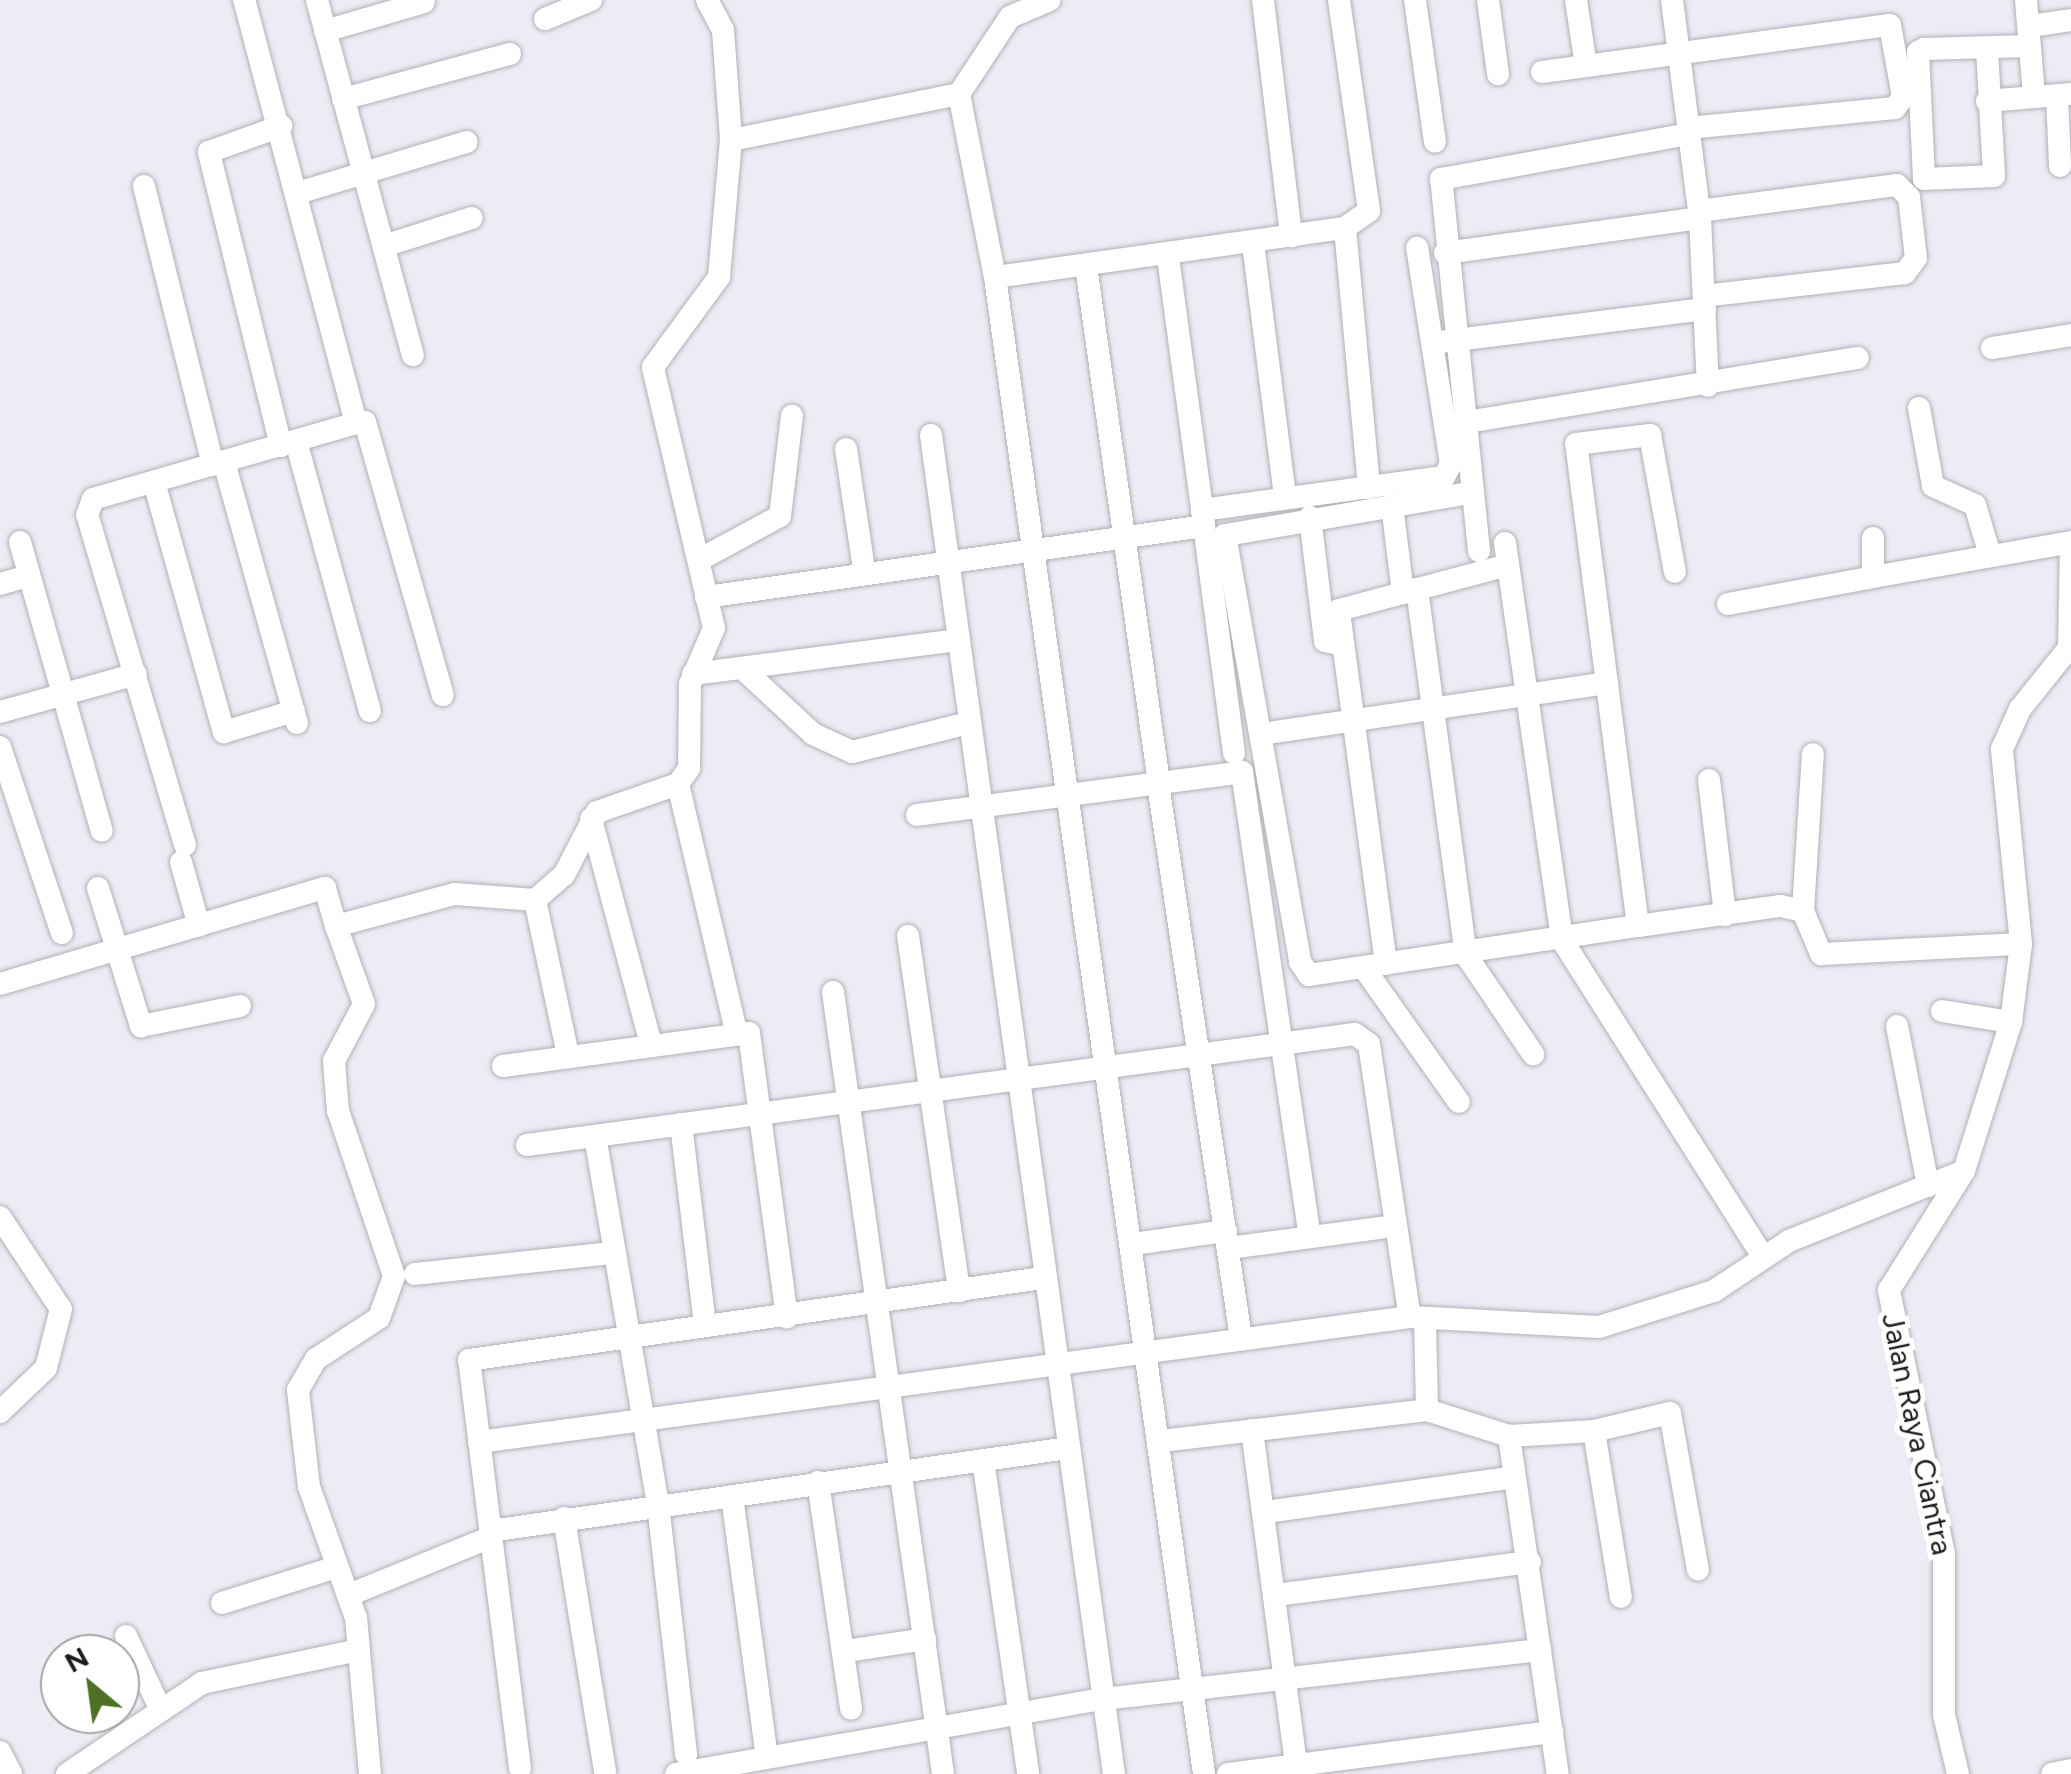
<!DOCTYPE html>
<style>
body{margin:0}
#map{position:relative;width:2071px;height:1774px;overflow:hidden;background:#ecedf4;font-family:Figtree,sans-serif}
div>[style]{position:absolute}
.roads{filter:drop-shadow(0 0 2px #b1b1b8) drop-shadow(0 0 2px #b1b1b8)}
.street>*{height:22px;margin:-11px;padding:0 11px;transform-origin:11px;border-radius:11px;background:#fff}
span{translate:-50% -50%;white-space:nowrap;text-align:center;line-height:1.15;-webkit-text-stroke:10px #fff;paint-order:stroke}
.street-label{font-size:30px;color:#1e1e20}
.north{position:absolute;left:40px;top:1634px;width:100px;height:100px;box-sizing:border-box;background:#fff;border:2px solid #a5a5a6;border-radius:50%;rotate:331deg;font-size:28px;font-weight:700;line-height:40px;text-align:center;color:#1e1e20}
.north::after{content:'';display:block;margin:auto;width:35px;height:45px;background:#4e7027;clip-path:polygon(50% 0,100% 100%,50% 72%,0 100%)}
</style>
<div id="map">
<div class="roads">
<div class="street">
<div style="left:317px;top:0;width:368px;rotate:74.9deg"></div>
<div style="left:707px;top:0;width:34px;rotate:62deg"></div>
<div style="left:723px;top:30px;width:110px;rotate:85.8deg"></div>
<div style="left:1263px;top:0;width:238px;rotate:83.2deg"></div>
<div style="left:1339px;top:0;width:213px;rotate:81.9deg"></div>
<div style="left:1369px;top:211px;width:29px;rotate:145deg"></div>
<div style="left:1415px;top:0;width:143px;rotate:82deg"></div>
<div style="left:1488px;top:0;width:75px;rotate:82.3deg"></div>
<div style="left:1576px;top:0;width:67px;rotate:81.4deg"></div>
<div style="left:1672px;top:0;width:220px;rotate:82.7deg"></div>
<div style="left:1700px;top:218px;width:168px;rotate:87.3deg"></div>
<div style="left:2026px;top:0;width:95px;rotate:85.2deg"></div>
<div style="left:545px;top:19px;width:50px;rotate:-22.4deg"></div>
<div style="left:2030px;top:26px;width:41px;rotate:-8.3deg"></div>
<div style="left:325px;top:31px;width:103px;rotate:-16.3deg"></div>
<div style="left:1987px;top:49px;width:127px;rotate:86.8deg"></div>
<div style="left:1994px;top:176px;width:70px;rotate:177.5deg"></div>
<div style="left:1924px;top:179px;width:127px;rotate:-92.7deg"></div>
<div style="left:1918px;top:52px;width:7px;rotate:-27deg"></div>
<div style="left:1924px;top:49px;width:104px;rotate:-1.7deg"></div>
<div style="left:1542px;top:72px;width:351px;rotate:-7.7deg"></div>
<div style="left:1890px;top:25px;width:73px;rotate:79.8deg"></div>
<div style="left:1903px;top:97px;width:14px;rotate:126deg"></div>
<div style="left:1895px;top:108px;width:208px;rotate:174.5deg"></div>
<div style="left:959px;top:94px;width:187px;rotate:78.9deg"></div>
<div style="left:995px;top:277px;width:1512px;rotate:82.05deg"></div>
<div style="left:2057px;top:96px;width:70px;rotate:87.5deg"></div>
<div style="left:343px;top:99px;width:173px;rotate:-15.1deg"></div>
<div style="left:1987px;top:101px;width:84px;rotate:-4.8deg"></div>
<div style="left:144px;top:186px;width:287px;rotate:76.1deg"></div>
<div style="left:301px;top:192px;width:173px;rotate:-16.8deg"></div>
<div style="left:1699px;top:211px;width:200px;rotate:-7.5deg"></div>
<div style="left:1897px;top:185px;width:17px;rotate:45deg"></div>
<div style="left:1909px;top:197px;width:61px;rotate:83.5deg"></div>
<div style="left:1916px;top:258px;width:19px;rotate:126deg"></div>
<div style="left:1905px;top:273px;width:202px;rotate:173.5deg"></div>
<div style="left:1253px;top:243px;width:256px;rotate:82.8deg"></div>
<div style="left:384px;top:246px;width:92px;rotate:-17.7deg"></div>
<div style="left:1445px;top:253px;width:257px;rotate:-7.8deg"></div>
<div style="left:1168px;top:257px;width:255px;rotate:82.3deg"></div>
<div style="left:1086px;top:266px;width:515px;rotate:81.96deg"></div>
<div style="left:995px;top:277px;width:353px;rotate:-8deg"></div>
<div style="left:1345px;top:228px;width:261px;rotate:84.7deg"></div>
<div style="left:1440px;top:342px;width:267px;rotate:-7.1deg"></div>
<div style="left:1992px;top:348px;width:80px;rotate:-9.3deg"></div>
<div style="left:1919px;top:408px;width:79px;rotate:79.8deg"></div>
<div style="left:1933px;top:486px;width:46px;rotate:24.3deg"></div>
<div style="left:1975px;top:505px;width:52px;rotate:73.3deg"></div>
<div style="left:356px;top:423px;width:9px;rotate:-6deg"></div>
<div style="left:365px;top:422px;width:284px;rotate:74.1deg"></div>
<div style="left:1460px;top:423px;width:403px;rotate:-9.3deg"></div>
<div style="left:931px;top:435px;width:1351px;rotate:82.22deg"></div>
<div style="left:296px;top:441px;width:280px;rotate:74.7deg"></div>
<div style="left:281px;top:446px;width:303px;rotate:-103.8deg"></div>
<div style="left:209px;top:152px;width:77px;rotate:-19.9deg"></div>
<div style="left:846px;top:449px;width:122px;rotate:81.5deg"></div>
<div style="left:224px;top:462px;width:271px;rotate:74.4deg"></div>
<div style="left:154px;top:482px;width:260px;rotate:74.4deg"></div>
<div style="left:224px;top:732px;width:73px;rotate:-16.7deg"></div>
<div style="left:1469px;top:493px;width:248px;rotate:170.2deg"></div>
<div style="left:1225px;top:535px;width:434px;rotate:80deg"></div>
<div style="left:1300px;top:962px;width:16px;rotate:55deg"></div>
<div style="left:1309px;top:975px;width:333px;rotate:-8.5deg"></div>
<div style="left:1638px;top:926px;width:486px;rotate:-97.3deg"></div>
<div style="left:1576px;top:444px;width:75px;rotate:-6.9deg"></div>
<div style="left:1650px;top:435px;width:139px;rotate:79.7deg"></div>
<div style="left:1392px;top:505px;width:89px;rotate:82.9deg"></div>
<div style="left:1310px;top:517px;width:125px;rotate:83.1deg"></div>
<div style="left:1325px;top:641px;width:17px;rotate:13deg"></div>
<div style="left:1873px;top:538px;width:39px;rotate:90deg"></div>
<div style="left:1873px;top:577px;width:201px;rotate:-10deg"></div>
<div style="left:20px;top:542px;width:300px;rotate:74.2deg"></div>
<div style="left:1505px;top:543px;width:401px;rotate:81.8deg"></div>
<div style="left:1562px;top:940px;width:375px;rotate:57.6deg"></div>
<div style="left:1479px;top:551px;width:374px;rotate:-95.8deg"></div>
<div style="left:1441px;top:179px;width:252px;rotate:-10.3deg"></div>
<div style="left:699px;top:560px;width:92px;rotate:-28.5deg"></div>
<div style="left:780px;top:516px;width:101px;rotate:-83.2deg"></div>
<div style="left:0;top:584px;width:29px;rotate:-16deg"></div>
<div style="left:1417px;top:589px;width:369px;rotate:82.4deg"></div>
<div style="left:1466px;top:955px;width:120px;rotate:55.9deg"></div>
<div style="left:706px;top:597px;width:503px;rotate:-8.11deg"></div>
<div style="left:1728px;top:604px;width:147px;rotate:-10.5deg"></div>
<div style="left:742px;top:668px;width:97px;rotate:42.9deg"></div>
<div style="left:813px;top:734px;width:43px;rotate:24.8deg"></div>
<div style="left:852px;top:752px;width:120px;rotate:-14deg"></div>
<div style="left:693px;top:674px;width:268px;rotate:-7.3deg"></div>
<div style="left:0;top:712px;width:141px;rotate:-15.6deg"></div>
<div style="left:1261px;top:734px;width:350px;rotate:-8.4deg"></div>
<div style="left:0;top:747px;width:196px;rotate:71.6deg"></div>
<div style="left:1234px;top:753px;width:245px;rotate:-97.5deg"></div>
<div style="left:1202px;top:510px;width:244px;rotate:-7.8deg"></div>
<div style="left:1444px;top:477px;width:15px;rotate:-62deg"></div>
<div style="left:1451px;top:464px;width:219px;rotate:-98.9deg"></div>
<div style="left:1709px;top:780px;width:136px;rotate:83.2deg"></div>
<div style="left:1158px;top:784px;width:560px;rotate:81.48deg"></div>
<div style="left:917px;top:815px;width:328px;rotate:-7.5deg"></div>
<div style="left:1242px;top:772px;width:469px;rotate:81.7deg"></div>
<div style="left:591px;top:819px;width:233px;rotate:75.1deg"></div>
<div style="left:185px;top:845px;width:344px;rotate:-106.5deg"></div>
<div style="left:87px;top:515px;width:17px;rotate:-69deg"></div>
<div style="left:93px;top:499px;width:274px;rotate:-16.1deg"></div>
<div style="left:356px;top:423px;width:438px;rotate:-104.8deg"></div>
<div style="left:181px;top:862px;width:66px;rotate:74.3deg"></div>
<div style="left:98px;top:888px;width:145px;rotate:72.7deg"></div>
<div style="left:141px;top:1026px;width:101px;rotate:-11.4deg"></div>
<div style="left:1803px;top:911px;width:157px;rotate:-86.4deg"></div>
<div style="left:1638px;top:926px;width:144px;rotate:-8deg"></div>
<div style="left:1781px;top:906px;width:23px;rotate:13deg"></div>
<div style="left:1803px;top:911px;width:47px;rotate:67.3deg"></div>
<div style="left:1821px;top:954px;width:200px;rotate:-2.9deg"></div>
<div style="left:908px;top:936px;width:359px;rotate:81.8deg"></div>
<div style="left:1386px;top:964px;width:357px;rotate:-97.6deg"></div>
<div style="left:1339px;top:610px;width:175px;rotate:-14.9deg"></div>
<div style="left:1364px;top:968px;width:164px;rotate:54.7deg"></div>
<div style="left:0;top:984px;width:339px;rotate:-16.5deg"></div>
<div style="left:325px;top:888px;width:40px;rotate:74deg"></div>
<div style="left:833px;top:992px;width:790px;rotate:81.99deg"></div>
<div style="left:1942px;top:1011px;width:70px;rotate:9.1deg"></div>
<div style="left:1897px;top:1026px;width:163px;rotate:79deg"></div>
<div style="left:736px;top:1031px;width:254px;rotate:-103.2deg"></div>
<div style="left:678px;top:784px;width:19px;rotate:-55deg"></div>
<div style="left:689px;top:768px;width:84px;rotate:-89.3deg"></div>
<div style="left:690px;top:684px;width:61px;rotate:-66.8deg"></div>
<div style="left:714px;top:628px;width:268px;rotate:-103.2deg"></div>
<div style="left:653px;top:367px;width:112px;rotate:-53.7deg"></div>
<div style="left:719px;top:277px;width:138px;rotate:-85deg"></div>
<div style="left:731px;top:140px;width:233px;rotate:-11.4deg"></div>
<div style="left:959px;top:94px;width:92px;rotate:-56.5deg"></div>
<div style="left:1010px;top:17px;width:43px;rotate:-23deg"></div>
<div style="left:568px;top:1055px;width:158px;rotate:-102deg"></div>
<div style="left:535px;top:900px;width:38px;rotate:-41deg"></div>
<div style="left:564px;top:875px;width:71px;rotate:-62.4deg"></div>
<div style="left:597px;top:812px;width:86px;rotate:-19.1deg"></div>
<div style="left:503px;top:1066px;width:248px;rotate:-7.6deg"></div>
<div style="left:749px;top:1033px;width:287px;rotate:82.4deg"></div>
<div style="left:681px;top:1124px;width:203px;rotate:83.2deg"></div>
<div style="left:595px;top:1136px;width:373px;rotate:80.3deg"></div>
<div style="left:658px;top:1504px;width:252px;rotate:83.6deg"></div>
<div style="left:527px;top:1145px;width:835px;rotate:-7.64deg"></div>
<div style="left:1355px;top:1034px;width:17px;rotate:36deg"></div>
<div style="left:1369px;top:1044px;width:276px;rotate:81.5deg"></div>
<div style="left:0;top:1217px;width:110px;rotate:56.5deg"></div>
<div style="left:61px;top:1309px;width:61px;rotate:104.3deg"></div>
<div style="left:46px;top:1368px;width:64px;rotate:136.3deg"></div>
<div style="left:1133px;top:1244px;width:94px;rotate:-8deg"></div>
<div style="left:1229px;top:1248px;width:166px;rotate:-7.6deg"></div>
<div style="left:415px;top:1274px;width:196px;rotate:-6.1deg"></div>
<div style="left:1425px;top:1320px;width:90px;rotate:88.7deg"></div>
<div style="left:1252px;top:1430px;width:347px;rotate:82.5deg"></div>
<div style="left:1594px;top:1431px;width:168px;rotate:80.8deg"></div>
<div style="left:1509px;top:1436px;width:342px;rotate:81.8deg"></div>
<div style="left:1161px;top:1441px;width:268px;rotate:-6.6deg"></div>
<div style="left:1427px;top:1410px;width:86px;rotate:17.6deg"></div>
<div style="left:1509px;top:1436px;width:85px;rotate:-3.4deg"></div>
<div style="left:1594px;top:1431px;width:78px;rotate:-13.3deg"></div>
<div style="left:1670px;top:1413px;width:159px;rotate:79.9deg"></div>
<div style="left:479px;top:1442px;width:939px;rotate:-7.65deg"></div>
<div style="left:1410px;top:1317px;width:189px;rotate:3deg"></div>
<div style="left:1599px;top:1327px;width:121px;rotate:-17.4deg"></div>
<div style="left:1714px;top:1291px;width:90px;rotate:-33.7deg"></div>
<div style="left:1789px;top:1241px;width:188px;rotate:-21.8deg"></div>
<div style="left:983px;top:1460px;width:317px;rotate:81.8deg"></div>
<div style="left:818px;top:1482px;width:229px;rotate:81.7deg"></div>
<div style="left:732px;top:1496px;width:257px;rotate:82.4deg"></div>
<div style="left:1266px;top:1512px;width:251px;rotate:-8deg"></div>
<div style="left:564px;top:1518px;width:257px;rotate:80.8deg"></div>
<div style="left:490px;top:1531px;width:584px;rotate:-8.17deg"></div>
<div style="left:349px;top:1595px;width:153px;rotate:-22.2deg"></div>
<div style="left:1276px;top:1595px;width:256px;rotate:-7.4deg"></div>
<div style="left:222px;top:1603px;width:120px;rotate:-17.5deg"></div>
<div style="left:126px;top:1636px;width:75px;rotate:64.8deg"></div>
<div style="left:846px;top:1651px;width:80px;rotate:-8.6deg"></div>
<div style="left:0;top:1752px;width:25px;rotate:63deg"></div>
<div style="left:520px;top:1768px;width:411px;rotate:-97.1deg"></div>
<div style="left:469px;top:1360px;width:579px;rotate:-8.14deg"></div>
<div style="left:67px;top:1774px;width:163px;rotate:-34deg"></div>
<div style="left:202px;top:1683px;width:160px;rotate:-11.9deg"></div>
<div style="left:370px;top:1774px;width:157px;rotate:-95.1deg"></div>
<div style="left:356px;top:1618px;width:139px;rotate:-109.7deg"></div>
<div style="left:309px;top:1487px;width:98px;rotate:-96.5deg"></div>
<div style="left:298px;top:1390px;width:36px;rotate:-60deg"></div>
<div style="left:316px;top:1359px;width:75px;rotate:-33.1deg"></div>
<div style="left:379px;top:1318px;width:45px;rotate:-70.3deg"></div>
<div style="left:394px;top:1276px;width:174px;rotate:-108.7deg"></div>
<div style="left:338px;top:1111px;width:50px;rotate:-94.6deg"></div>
<div style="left:334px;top:1061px;width:64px;rotate:-62.2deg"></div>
<div style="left:364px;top:1004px;width:83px;rotate:-109.7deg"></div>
<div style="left:336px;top:926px;width:123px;rotate:-15.1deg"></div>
<div style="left:455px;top:894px;width:80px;rotate:4.3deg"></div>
<div style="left:676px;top:1774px;width:434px;rotate:-10deg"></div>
<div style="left:1103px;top:1699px;width:440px;rotate:-6.4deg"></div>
<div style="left:1228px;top:1774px;width:327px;rotate:-7.4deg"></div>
<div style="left:1958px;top:1774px;width:61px;rotate:-103.3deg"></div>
<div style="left:1944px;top:1715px;width:161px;rotate:-90deg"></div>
<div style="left:1944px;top:1554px;width:270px;rotate:-101.8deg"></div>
<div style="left:1889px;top:1290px;width:141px;rotate:-57.8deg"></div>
<div style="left:1964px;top:1171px;width:156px;rotate:-72.5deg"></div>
<div style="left:2011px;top:1022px;width:79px;rotate:-82.7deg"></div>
<div style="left:2021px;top:944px;width:196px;rotate:-95.6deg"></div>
<div style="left:2002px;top:749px;width:44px;rotate:-65.8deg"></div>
<div style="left:2020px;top:709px;width:78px;rotate:-51.2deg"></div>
<div style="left:2069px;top:648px;width:102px;rotate:-88.9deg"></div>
<div style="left:2052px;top:1774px;width:19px;rotate:-12deg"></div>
</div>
</div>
<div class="street-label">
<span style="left:1917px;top:1434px;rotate:78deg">Jalan Raya Ciantra</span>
</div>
<div class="north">N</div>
</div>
